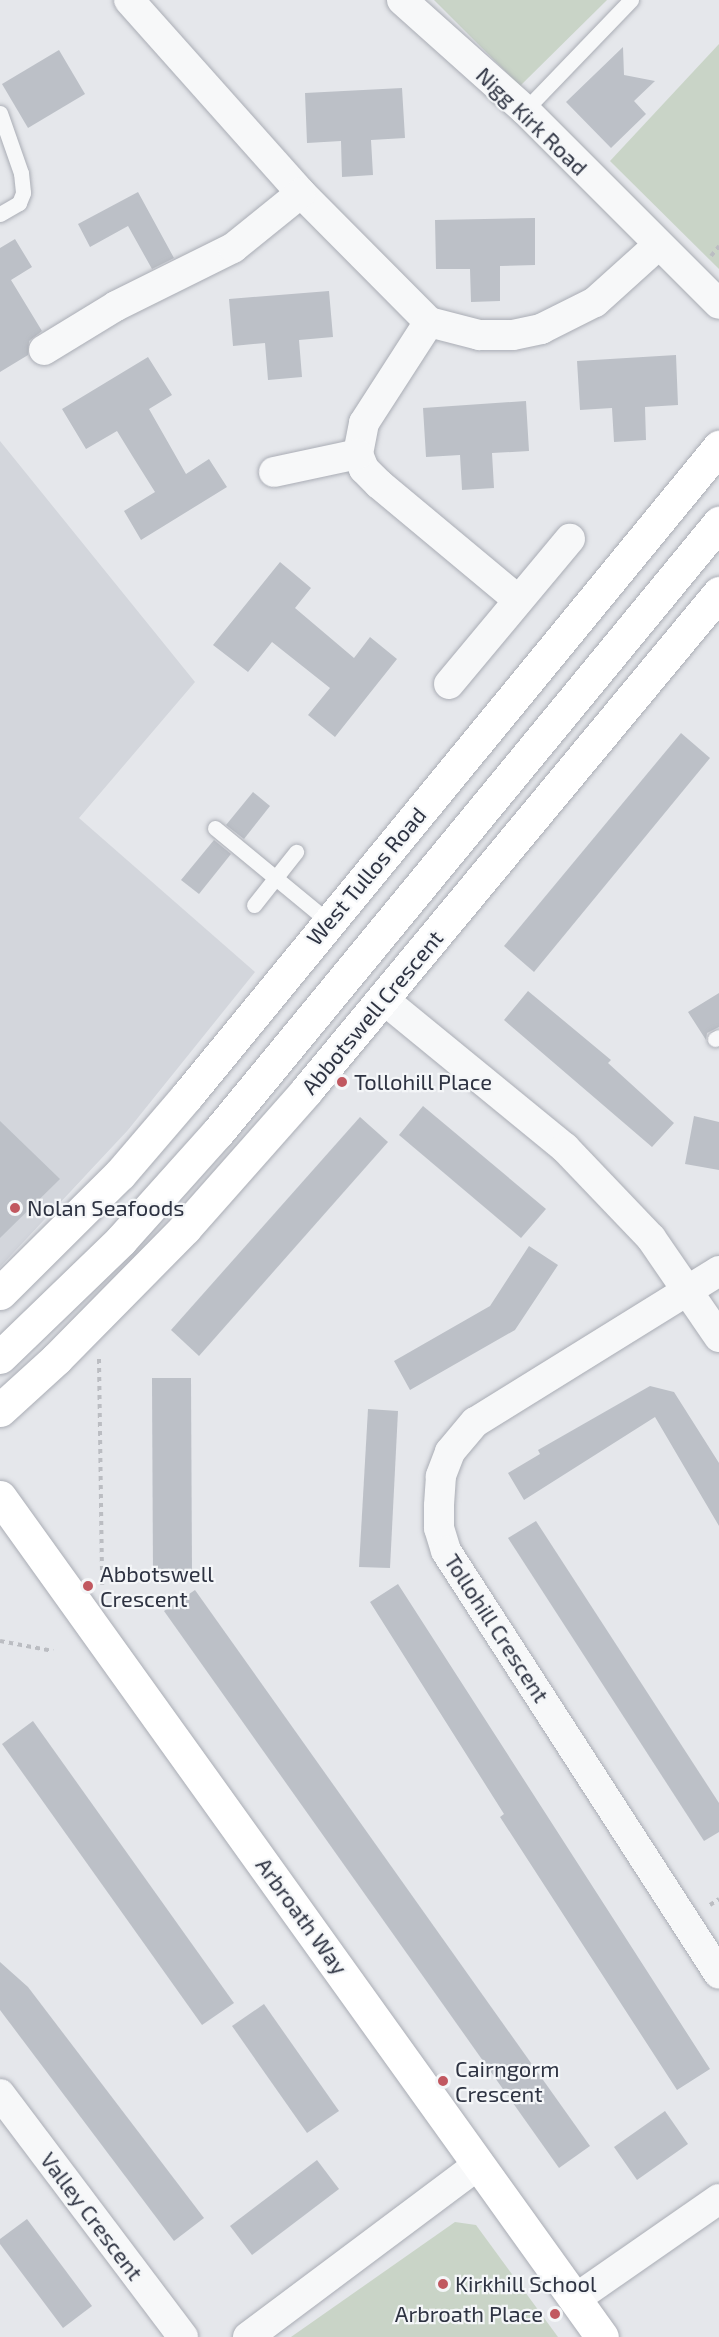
<!DOCTYPE html>
<style>
body{margin:0}
#map{position:relative;width:719px;height:2337px;overflow:hidden;background:#e5e7eb;font-family:"Exo 2",sans-serif}
div>[style]{position:absolute}
.built>*{inset:0;background:#d3d6dc}
.green>*{inset:0;background:#c9d4c7}
.building>*{inset:0;background:#bcc0c7}
.path>*{height:4px;margin-top:-2px;transform-origin:0;background:repeating-linear-gradient(90deg,#bbbdc2 0 4.5px,transparent 0 9px)}
.roads{filter:drop-shadow(0 0 2px #aaadb5) drop-shadow(0 0 2px #aaadb5)}
.lane>*{height:15px;margin:-7.5px;padding:0 7.5px;transform-origin:7.5px;border-radius:7.5px;background:#f7f8f9}
.street>*{height:30px;margin:-15px;padding:0 15px;transform-origin:15px;border-radius:15px;background:#f7f8f9}
.secondary>*{height:33px;margin:-16.5px;padding:0 16.5px;transform-origin:16.5px;border-radius:16.5px;background:#fff}
.dots>*{width:16px;height:16px;translate:-50% -50%;box-sizing:border-box;border:3px solid #f4f6f8;border-radius:50%}
span{translate:-50% -50%;white-space:nowrap;text-align:center;line-height:1.15;-webkit-text-stroke:4.5px #f4f6f8;paint-order:stroke}
.street-label{font-size:22px;color:#2e3342}
.poi-label{font-size:22px;color:#2e3342}
.left{translate:0 -50%;text-align:left}
.right{translate:-100% -50%;text-align:right}
</style>
<div id="map">
<div class="built">
<div style="clip-path:polygon(0 441px,195px 682px,79px 818px,255px 972px,128px 1130px,0 1267px)"></div>
</div>
<div class="green">
<div style="clip-path:polygon(434px 0,607px 0,520px 86px)"></div>
<div style="clip-path:polygon(719px 44px,719px 269px,610px 161px)"></div>
<div style="clip-path:polygon(455px 2222px,476px 2225px,558px 2337px,291px 2337px)"></div>
</div>
<div class="building">
<div style="clip-path:polygon(623px 47px,624px 75px,655px 81px,634px 101px,646px 114px,611px 148px,566px 102px)"></div>
<div style="clip-path:polygon(59px 50px,85px 94px,28px 128px,2px 84px)"></div>
<div style="clip-path:polygon(402px 88px,405px 138px,371px 140px,373px 175px,342px 177px,341px 141px,307px 143px,305px 93px)"></div>
<div style="clip-path:polygon(138px 192px,174px 258px,152px 269px,128px 226px,90px 247px,78px 224px)"></div>
<div style="clip-path:polygon(535px 218px,535px 265px,500px 266px,500px 301px,471px 302px,470px 269px,436px 269px,435px 220px)"></div>
<div style="clip-path:polygon(15px 239px,32px 267px,11px 280px,42px 331px,29px 341px,28px 355px,0 372px,0 248px)"></div>
<div style="clip-path:polygon(329px 291px,333px 337px,299px 340px,302px 377px,268px 380px,265px 343px,233px 346px,229px 299px)"></div>
<div style="clip-path:polygon(676px 355px,678px 405px,645px 407px,646px 440px,614px 442px,612px 408px,580px 410px,577px 361px)"></div>
<div style="clip-path:polygon(148px 357px,172px 395px,149px 409px,186px 474px,209px 459px,227px 487px,141px 540px,124px 511px,155px 492px,133px 457px,117px 431px,86px 449px,62px 409px)"></div>
<div style="clip-path:polygon(526px 401px,529px 451px,492px 453px,494px 488px,462px 490px,460px 455px,426px 457px,423px 408px)"></div>
<div style="clip-path:polygon(280px 562px,311px 588px,295px 608px,354px 658px,370px 637px,397px 659px,335px 737px,308px 715px,330px 688px,272px 642px,248px 672px,213px 645px)"></div>
<div style="clip-path:polygon(681px 733px,710px 758px,534px 972px,504px 946px)"></div>
<div style="clip-path:polygon(253px 792px,270px 806px,244px 839px,226px 825px)"></div>
<div style="clip-path:polygon(214px 840px,231px 854px,199px 894px,181px 880px)"></div>
<div style="clip-path:polygon(528px 991px,611px 1060px,608px 1063px,674px 1123px,652px 1147px,504px 1020px)"></div>
<div style="clip-path:polygon(719px 993px,719px 1027px,707px 1033px,706px 1040px,688px 1012px)"></div>
<div style="clip-path:polygon(423px 1106px,546px 1209px,521px 1238px,399px 1135px)"></div>
<div style="clip-path:polygon(694px 1116px,719px 1122px,719px 1170px,685px 1164px)"></div>
<div style="clip-path:polygon(360px 1117px,388px 1142px,199px 1356px,171px 1330px)"></div>
<div style="clip-path:polygon(0 1121px,60px 1179px,0 1238px)"></div>
<div style="clip-path:polygon(529px 1246px,558px 1265px,515px 1330px,410px 1390px,394px 1361px,490px 1306px)"></div>
<div style="clip-path:polygon(152px 1378px,191px 1378px,192px 1576px,153px 1576px)"></div>
<div style="clip-path:polygon(650px 1386px,674px 1392px,719px 1463px,719px 1526px,655px 1417px,524px 1500px,508px 1473px,540px 1454px,538px 1450px)"></div>
<div style="clip-path:polygon(368px 1409px,398px 1411px,390px 1568px,359px 1567px)"></div>
<div style="clip-path:polygon(536px 1521px,719px 1803px,719px 1832px,704px 1841px,508px 1538px)"></div>
<div style="clip-path:polygon(398px 1584px,710px 2069px,677px 2090px,500px 1817px,504px 1814px,370px 1602px)"></div>
<div style="clip-path:polygon(195px 1590px,590px 2146px,559px 2168px,164px 1611px)"></div>
<div style="clip-path:polygon(33px 1721px,234px 2003px,202px 2025px,2px 1744px)"></div>
<div style="clip-path:polygon(0 1962px,28px 1987px,204px 2218px,174px 2241px,0 2010px)"></div>
<div style="clip-path:polygon(264px 2004px,339px 2111px,307px 2133px,232px 2026px)"></div>
<div style="clip-path:polygon(665px 2111px,688px 2144px,637px 2180px,614px 2147px)"></div>
<div style="clip-path:polygon(317px 2160px,339px 2189px,252px 2255px,230px 2226px)"></div>
<div style="clip-path:polygon(27px 2219px,92px 2306px,63px 2328px,0 2244px,0 2239px)"></div>
</div>
<div class="path">
<div style="left:711px;top:256px;width:13px;rotate:-51deg"></div>
<div style="left:99px;top:1359px;width:226px;rotate:89.2deg"></div>
<div style="left:0;top:1641px;width:54px;rotate:10.7deg"></div>
<div style="left:710px;top:1905px;width:11px;rotate:-34deg"></div>
</div>
<div class="roads">
<div class="lane">
<div style="left:525px;top:110px;width:153px;rotate:-46.1deg"></div>
<div style="left:0;top:113px;width:64px;rotate:70.7deg"></div>
<div style="left:21px;top:173px;width:20px;rotate:84deg"></div>
<div style="left:23px;top:193px;width:11px;rotate:112deg"></div>
<div style="left:19px;top:203px;width:22px;rotate:150deg"></div>
<div style="left:215px;top:828px;width:146px;rotate:39.5deg"></div>
<div style="left:254px;top:905px;width:68px;rotate:-51.6deg"></div>
<div style="left:715px;top:1039px;width:4px;rotate:-27deg"></div>
</div>
<div class="street">
<div style="left:129px;top:0;width:259px;rotate:48.3deg"></div>
<div style="left:301px;top:193px;width:182px;rotate:45.2deg"></div>
<div style="left:429px;top:322px;width:52px;rotate:14.6deg"></div>
<div style="left:479px;top:335px;width:34px"></div>
<div style="left:513px;top:335px;width:29px;rotate:-12deg"></div>
<div style="left:541px;top:329px;width:60px;rotate:-26.6deg"></div>
<div style="left:595px;top:302px;width:85px;rotate:-42.1deg"></div>
<div style="left:402px;top:0;width:165px;rotate:41.8deg"></div>
<div style="left:525px;top:110px;width:274px;rotate:45deg"></div>
<div style="left:429px;top:322px;width:120px;rotate:122.8deg"></div>
<div style="left:364px;top:423px;width:32px;rotate:101deg"></div>
<div style="left:358px;top:454px;width:16px;rotate:68deg"></div>
<div style="left:364px;top:469px;width:21px;rotate:45deg"></div>
<div style="left:379px;top:484px;width:180px;rotate:39.8deg"></div>
<div style="left:44px;top:350px;width:84px;rotate:-31.4deg"></div>
<div style="left:116px;top:306px;width:131px;rotate:-26.4deg"></div>
<div style="left:233px;top:248px;width:87px;rotate:-39deg"></div>
<div style="left:274px;top:472px;width:86px;rotate:-12.1deg"></div>
<div style="left:449px;top:684px;width:189px;rotate:-50.2deg"></div>
<div style="left:383px;top:999px;width:235px;rotate:39.3deg"></div>
<div style="left:565px;top:1148px;width:124px;rotate:46.3deg"></div>
<div style="left:651px;top:1238px;width:120px;rotate:55.5deg"></div>
<div style="left:719px;top:1271px;width:287px;rotate:148.2deg"></div>
<div style="left:475px;top:1422px;width:39px;rotate:130deg"></div>
<div style="left:450px;top:1452px;width:26px;rotate:111deg"></div>
<div style="left:441px;top:1476px;width:30px;rotate:94deg"></div>
<div style="left:439px;top:1506px;width:22px;rotate:90deg"></div>
<div style="left:439px;top:1528px;width:24px;rotate:73deg"></div>
<div style="left:446px;top:1551px;width:503px;rotate:57.16deg"></div>
<div style="left:0;top:2094px;width:304px;rotate:53deg"></div>
<div style="left:575px;top:2299px;width:175px;rotate:-34.8deg"></div>
<div style="left:248px;top:2337px;width:289px;rotate:-36.8deg"></div>
</div>
<div class="secondary">
<div style="left:0;top:1293px;width:169px;rotate:-44.8deg"></div>
<div style="left:120px;top:1174px;width:101px;rotate:-49.4deg"></div>
<div style="left:186px;top:1097px;width:841px;rotate:-50.65deg"></div>
<div style="left:0;top:1357px;width:168px;rotate:-44deg"></div>
<div style="left:121px;top:1240px;width:145px;rotate:-48.1deg"></div>
<div style="left:218px;top:1132px;width:789px;rotate:-50.56deg"></div>
<div style="left:0;top:1410px;width:76px;rotate:-42.3deg"></div>
<div style="left:56px;top:1359px;width:184px;rotate:-45.4deg"></div>
<div style="left:185px;top:1228px;width:183px;rotate:-48.5deg"></div>
<div style="left:306px;top:1091px;width:647px;rotate:-50.33deg"></div>
<div style="left:0;top:1497px;width:1033px;rotate:54.37deg"></div>
</div>
</div>
<div class="dots">
<div style="left:342px;top:1082px;background:#c15860"></div>
<div style="left:15px;top:1208px;background:#c15860"></div>
<div style="left:88px;top:1586px;background:#c15860"></div>
<div style="left:443px;top:2081px;background:#c15860"></div>
<div style="left:443px;top:2284px;background:#c15860"></div>
<div style="left:555px;top:2314px;background:#c15860"></div>
</div>
<div class="street-label">
<span style="left:532px;top:121px;rotate:44deg">Nigg Kirk Road</span>
<span style="left:366px;top:876px;rotate:-50deg">West Tullos Road</span>
<span style="left:372px;top:1012px;rotate:-50deg">Abbotswell Crescent</span>
<span style="left:497px;top:1628px;rotate:57deg">Tollohill Crescent</span>
<span style="left:302px;top:1916px;rotate:54deg">Arbroath Way</span>
<span style="left:92px;top:2216px;rotate:53deg">Valley Crescent</span>
</div>
<div class="poi-label">
<span class="left" style="left:354px;top:1082px">Tollohill Place</span>
<span class="left" style="left:27px;top:1208px">Nolan Seafoods</span>
<span class="left" style="left:100px;top:1586px">Abbotswell<br>Crescent</span>
<span class="left" style="left:455px;top:2081px">Cairngorm<br>Crescent</span>
<span class="left" style="left:455px;top:2284px">Kirkhill School</span>
<span class="right" style="left:543px;top:2314px">Arbroath Place</span>
</div>
</div>
